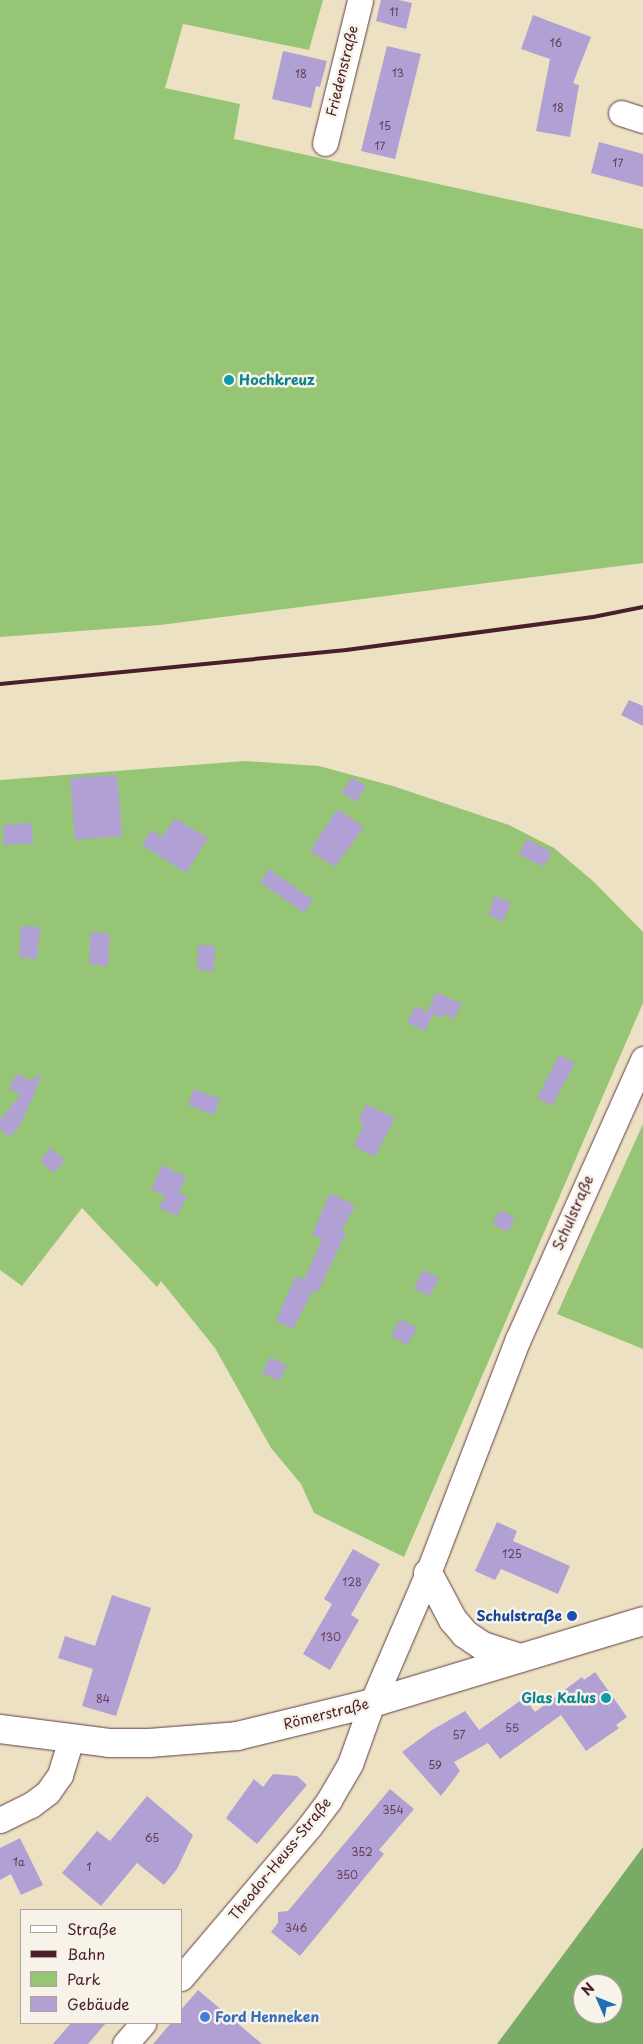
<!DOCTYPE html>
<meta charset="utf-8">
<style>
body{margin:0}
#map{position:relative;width:643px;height:2044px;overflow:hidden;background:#ede1c3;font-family:"Playpen Sans",sans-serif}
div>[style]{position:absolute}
.green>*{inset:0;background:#96c675}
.forest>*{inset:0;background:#78ab66}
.building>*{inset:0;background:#b1a0d3}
.roads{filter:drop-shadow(0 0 1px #623c42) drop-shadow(0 0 1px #623c42)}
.street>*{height:25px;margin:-12.5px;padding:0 12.5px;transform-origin:12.5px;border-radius:12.5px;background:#fff}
.secondary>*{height:28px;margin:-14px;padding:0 14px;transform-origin:14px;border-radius:14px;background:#fff}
.rail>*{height:4px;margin:-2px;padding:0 2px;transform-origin:2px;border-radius:2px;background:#4a1f2b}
.dots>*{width:14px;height:14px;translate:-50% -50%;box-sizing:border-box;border:2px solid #f7f3e8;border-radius:50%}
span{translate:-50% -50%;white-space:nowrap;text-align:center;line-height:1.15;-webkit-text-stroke:5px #f7f3e8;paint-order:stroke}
.number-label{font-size:11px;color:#643f55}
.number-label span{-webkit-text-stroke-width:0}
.street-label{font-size:14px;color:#4a1f2b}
.culture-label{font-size:14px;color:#0d838f;font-weight:700}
.left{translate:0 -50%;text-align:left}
.right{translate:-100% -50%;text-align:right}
.transit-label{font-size:14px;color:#164399;font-weight:700}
.shop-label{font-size:14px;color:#366cbe;font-weight:700}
.legend{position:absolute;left:20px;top:1909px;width:162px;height:115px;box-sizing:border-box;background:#f7f3e8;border:1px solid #b29e9c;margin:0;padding:6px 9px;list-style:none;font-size:15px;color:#4a1f2b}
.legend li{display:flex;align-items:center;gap:10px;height:25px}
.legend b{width:25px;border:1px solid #b29e9c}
.north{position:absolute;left:573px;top:1974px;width:50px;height:50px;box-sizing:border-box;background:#f7f3e8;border:1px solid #b29e9c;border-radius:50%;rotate:314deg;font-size:14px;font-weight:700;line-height:20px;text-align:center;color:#4a1f2b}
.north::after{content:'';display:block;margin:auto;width:18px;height:22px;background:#1f6fb2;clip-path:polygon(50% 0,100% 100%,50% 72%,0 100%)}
</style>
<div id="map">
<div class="green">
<div style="clip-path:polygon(0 0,323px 0,309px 50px,183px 24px,165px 88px,240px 104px,234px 139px,643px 229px,643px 563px,160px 625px,0 637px)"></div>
<div style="clip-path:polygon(245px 761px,319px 766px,393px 786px,509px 825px,554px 848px,594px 882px,643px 932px,643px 1003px,404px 1557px,314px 1513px,301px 1484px,271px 1448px,215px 1348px,161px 1281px,157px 1287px,82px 1208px,22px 1286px,0 1270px,0 780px)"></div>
<div style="clip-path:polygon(643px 1124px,643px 1349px,557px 1314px)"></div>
</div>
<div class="forest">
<div style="clip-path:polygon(evenodd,643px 1847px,643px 2044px,497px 2044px,643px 1847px,583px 1984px,613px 1984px,613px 2014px,583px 2014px,583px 1984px)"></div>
</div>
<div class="building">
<div style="clip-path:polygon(381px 0,399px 0,412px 3px,406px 29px,376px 21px)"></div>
<div style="clip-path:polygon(533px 15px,591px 37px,573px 83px,579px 85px,570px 137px,536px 131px,550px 59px,521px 49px)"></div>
<div style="clip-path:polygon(387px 46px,421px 54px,395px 159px,361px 151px)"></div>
<div style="clip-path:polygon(283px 51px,327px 61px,320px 87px,316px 86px,311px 108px,272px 99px)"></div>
<div style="clip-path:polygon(599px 142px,643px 154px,643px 187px,591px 173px)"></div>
<div style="clip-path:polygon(629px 700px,643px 706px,643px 726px,621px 715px)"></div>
<div style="clip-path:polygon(117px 775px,122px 836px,75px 840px,70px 778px)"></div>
<div style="clip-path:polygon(352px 777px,366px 786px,356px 802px,342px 793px)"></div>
<div style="clip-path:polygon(337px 809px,364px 827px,335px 867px,310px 851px)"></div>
<div style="clip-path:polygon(175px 818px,208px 838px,186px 873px,142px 845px,151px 830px,162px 837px)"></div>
<div style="clip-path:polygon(32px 823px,33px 843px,4px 845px,3px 825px)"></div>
<div style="clip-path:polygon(527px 839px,552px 852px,544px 867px,519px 855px)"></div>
<div style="clip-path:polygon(269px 869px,313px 900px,304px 913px,260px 882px)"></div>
<div style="clip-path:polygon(495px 896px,511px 903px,503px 922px,488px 915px)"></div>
<div style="clip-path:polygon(21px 926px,40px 927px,37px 959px,19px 957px)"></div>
<div style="clip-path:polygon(91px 932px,110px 934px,108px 966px,89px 964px)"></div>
<div style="clip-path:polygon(198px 945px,215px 946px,214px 971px,197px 970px)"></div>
<div style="clip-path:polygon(436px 992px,462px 1004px,454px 1019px,444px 1014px,442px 1018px,433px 1014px,425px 1031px,407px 1023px,415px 1006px,427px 1012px)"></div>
<div style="clip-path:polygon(559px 1055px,575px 1063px,552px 1106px,537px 1098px)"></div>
<div style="clip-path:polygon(16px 1074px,32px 1081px,37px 1074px,41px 1077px,21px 1124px,10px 1137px,0 1129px,0 1120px,21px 1094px,9px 1089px)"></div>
<div style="clip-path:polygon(194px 1089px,220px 1099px,214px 1115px,188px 1105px)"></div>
<div style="clip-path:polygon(366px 1104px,395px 1118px,375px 1157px,354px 1146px,364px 1124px,358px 1121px)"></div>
<div style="clip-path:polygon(50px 1148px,65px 1160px,54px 1173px,40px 1161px)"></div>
<div style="clip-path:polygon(162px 1165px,186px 1177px,179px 1192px,187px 1196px,177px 1216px,159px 1208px,165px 1196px,151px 1189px)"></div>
<div style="clip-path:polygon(330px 1193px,355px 1205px,342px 1231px,346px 1233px,318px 1292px,313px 1290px,293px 1329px,276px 1321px,296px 1275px,304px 1280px,322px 1239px,312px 1235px)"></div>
<div style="clip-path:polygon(500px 1210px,515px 1218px,508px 1232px,492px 1224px)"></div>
<div style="clip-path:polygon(423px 1270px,439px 1278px,429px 1296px,414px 1288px)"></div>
<div style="clip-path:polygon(400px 1319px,417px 1328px,407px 1345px,391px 1336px)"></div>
<div style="clip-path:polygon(270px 1357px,287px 1365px,279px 1381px,262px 1373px)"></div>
<div style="clip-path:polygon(497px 1522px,517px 1531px,513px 1541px,570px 1566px,558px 1594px,501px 1569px,495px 1580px,475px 1571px)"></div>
<div style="clip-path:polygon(353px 1549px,380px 1564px,351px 1615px,359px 1620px,330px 1670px,303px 1654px,332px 1604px,324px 1599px)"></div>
<div style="clip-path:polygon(112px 1595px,151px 1608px,116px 1716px,82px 1706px,93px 1669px,58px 1658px,65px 1636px,95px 1646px)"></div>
<div style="clip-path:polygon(595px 1672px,627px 1717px,616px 1725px,619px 1728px,586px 1751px,561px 1715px,500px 1759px,488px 1743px,454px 1762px,460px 1771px,441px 1796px,402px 1752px,432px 1730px,465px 1711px,479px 1730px,524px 1698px,535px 1712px,582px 1677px,584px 1680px)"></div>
<div style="clip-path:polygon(273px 1774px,297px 1776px,307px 1785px,257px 1844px,226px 1818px,254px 1779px,263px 1787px)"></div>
<div style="clip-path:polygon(390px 1789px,414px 1809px,379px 1850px,384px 1854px,300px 1956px,271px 1932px,278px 1923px,278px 1912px,288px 1911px)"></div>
<div style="clip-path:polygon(147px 1796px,193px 1835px,177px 1869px,164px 1885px,137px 1863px,101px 1906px,62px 1873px,97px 1831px,110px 1841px)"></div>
<div style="clip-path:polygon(20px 1838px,43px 1885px,21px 1895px,11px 1874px,0 1880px,0 1848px)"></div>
<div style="clip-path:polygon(198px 1990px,262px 2044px,153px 2044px,171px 2023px,181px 2023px,181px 2010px)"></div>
<div style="clip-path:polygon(71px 2023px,106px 2023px,88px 2044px,53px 2044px)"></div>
</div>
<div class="roads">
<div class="street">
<div style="left:621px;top:113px;width:23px;rotate:18deg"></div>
<div style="left:325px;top:143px;width:147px;rotate:-76.2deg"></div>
<div style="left:0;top:1820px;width:34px;rotate:-26deg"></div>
<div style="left:31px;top:1805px;width:21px;rotate:-37deg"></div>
<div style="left:48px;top:1792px;width:21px;rotate:-55deg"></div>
<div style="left:60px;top:1775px;width:38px;rotate:-73deg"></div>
<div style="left:181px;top:1978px;width:198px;rotate:-49.7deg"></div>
<div style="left:309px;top:1827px;width:34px;rotate:-53deg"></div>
<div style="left:329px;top:1800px;width:42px;rotate:-59.7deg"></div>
<div style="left:350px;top:1764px;width:65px;rotate:-70.2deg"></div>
<div style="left:372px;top:1703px;width:142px;rotate:-66.7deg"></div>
<div style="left:428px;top:1573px;width:251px;rotate:-69deg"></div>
<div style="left:518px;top:1339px;width:307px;rotate:-65.9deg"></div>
<div style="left:125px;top:2044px;width:28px;rotate:-49deg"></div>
</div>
<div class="secondary">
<div style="left:428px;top:1573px;width:53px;rotate:62deg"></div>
<div style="left:453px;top:1620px;width:18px;rotate:49deg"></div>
<div style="left:465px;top:1634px;width:22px;rotate:34deg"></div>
<div style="left:483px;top:1646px;width:39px;rotate:18deg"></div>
<div style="left:0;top:1729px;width:110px;rotate:7.3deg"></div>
<div style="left:109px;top:1743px;width:40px"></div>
<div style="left:149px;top:1743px;width:88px;rotate:-4.5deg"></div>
<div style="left:237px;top:1736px;width:139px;rotate:-13.7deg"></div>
<div style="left:372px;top:1703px;width:283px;rotate:-16.8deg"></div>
</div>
</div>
<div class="rail">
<div style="left:0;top:684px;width:348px;rotate:-5.6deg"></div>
<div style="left:346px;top:650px;width:249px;rotate:-7.6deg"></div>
<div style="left:593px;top:617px;width:51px;rotate:-11.3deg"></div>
</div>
<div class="dots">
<div style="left:229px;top:380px;background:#0f9aa8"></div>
<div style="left:572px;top:1616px;background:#1a4fb4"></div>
<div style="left:606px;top:1698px;background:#0f9aa8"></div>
<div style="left:205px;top:2017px;background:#3f7fe0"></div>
</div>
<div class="number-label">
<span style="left:394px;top:12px">11</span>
<span style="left:556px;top:43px">16</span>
<span style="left:398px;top:73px">13</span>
<span style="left:301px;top:74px">18</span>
<span style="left:558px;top:108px">18</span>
<span style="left:385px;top:126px">15</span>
<span style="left:380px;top:146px">17</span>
<span style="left:618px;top:163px">17</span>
<span style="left:512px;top:1554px">125</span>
<span style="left:352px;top:1582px">128</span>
<span style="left:331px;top:1637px">130</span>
<span style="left:103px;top:1699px">84</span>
<span style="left:512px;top:1728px">55</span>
<span style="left:459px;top:1735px">57</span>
<span style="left:435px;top:1765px">59</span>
<span style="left:393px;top:1810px">354</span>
<span style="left:152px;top:1838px">65</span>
<span style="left:362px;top:1852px">352</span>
<span style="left:19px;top:1862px">1a</span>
<span style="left:89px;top:1867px">1</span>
<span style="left:347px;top:1875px">350</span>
<span style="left:296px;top:1928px">346</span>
</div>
<div class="street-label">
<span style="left:342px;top:71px;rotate:-76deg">Friedenstraße</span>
<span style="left:573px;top:1213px;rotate:-66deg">Schulstraße</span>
<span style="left:326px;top:1714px;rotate:-14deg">Römerstraße</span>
<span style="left:280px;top:1859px;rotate:-51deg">Theodor-Heuss-Straße</span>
</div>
<div class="culture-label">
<span class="left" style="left:239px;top:380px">Hochkreuz</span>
<span class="right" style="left:596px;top:1698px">Glas Kalus</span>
</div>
<div class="transit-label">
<span class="right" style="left:562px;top:1616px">Schulstraße</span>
</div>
<div class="shop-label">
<span class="left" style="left:215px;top:2017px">Ford Henneken</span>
</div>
<ul class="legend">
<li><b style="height:6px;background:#fff"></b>Straße</li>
<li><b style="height:6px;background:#4a1f2b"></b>Bahn</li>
<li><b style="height:14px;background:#96c675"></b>Park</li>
<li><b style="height:14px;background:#b1a0d3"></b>Gebäude</li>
</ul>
<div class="north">N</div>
</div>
